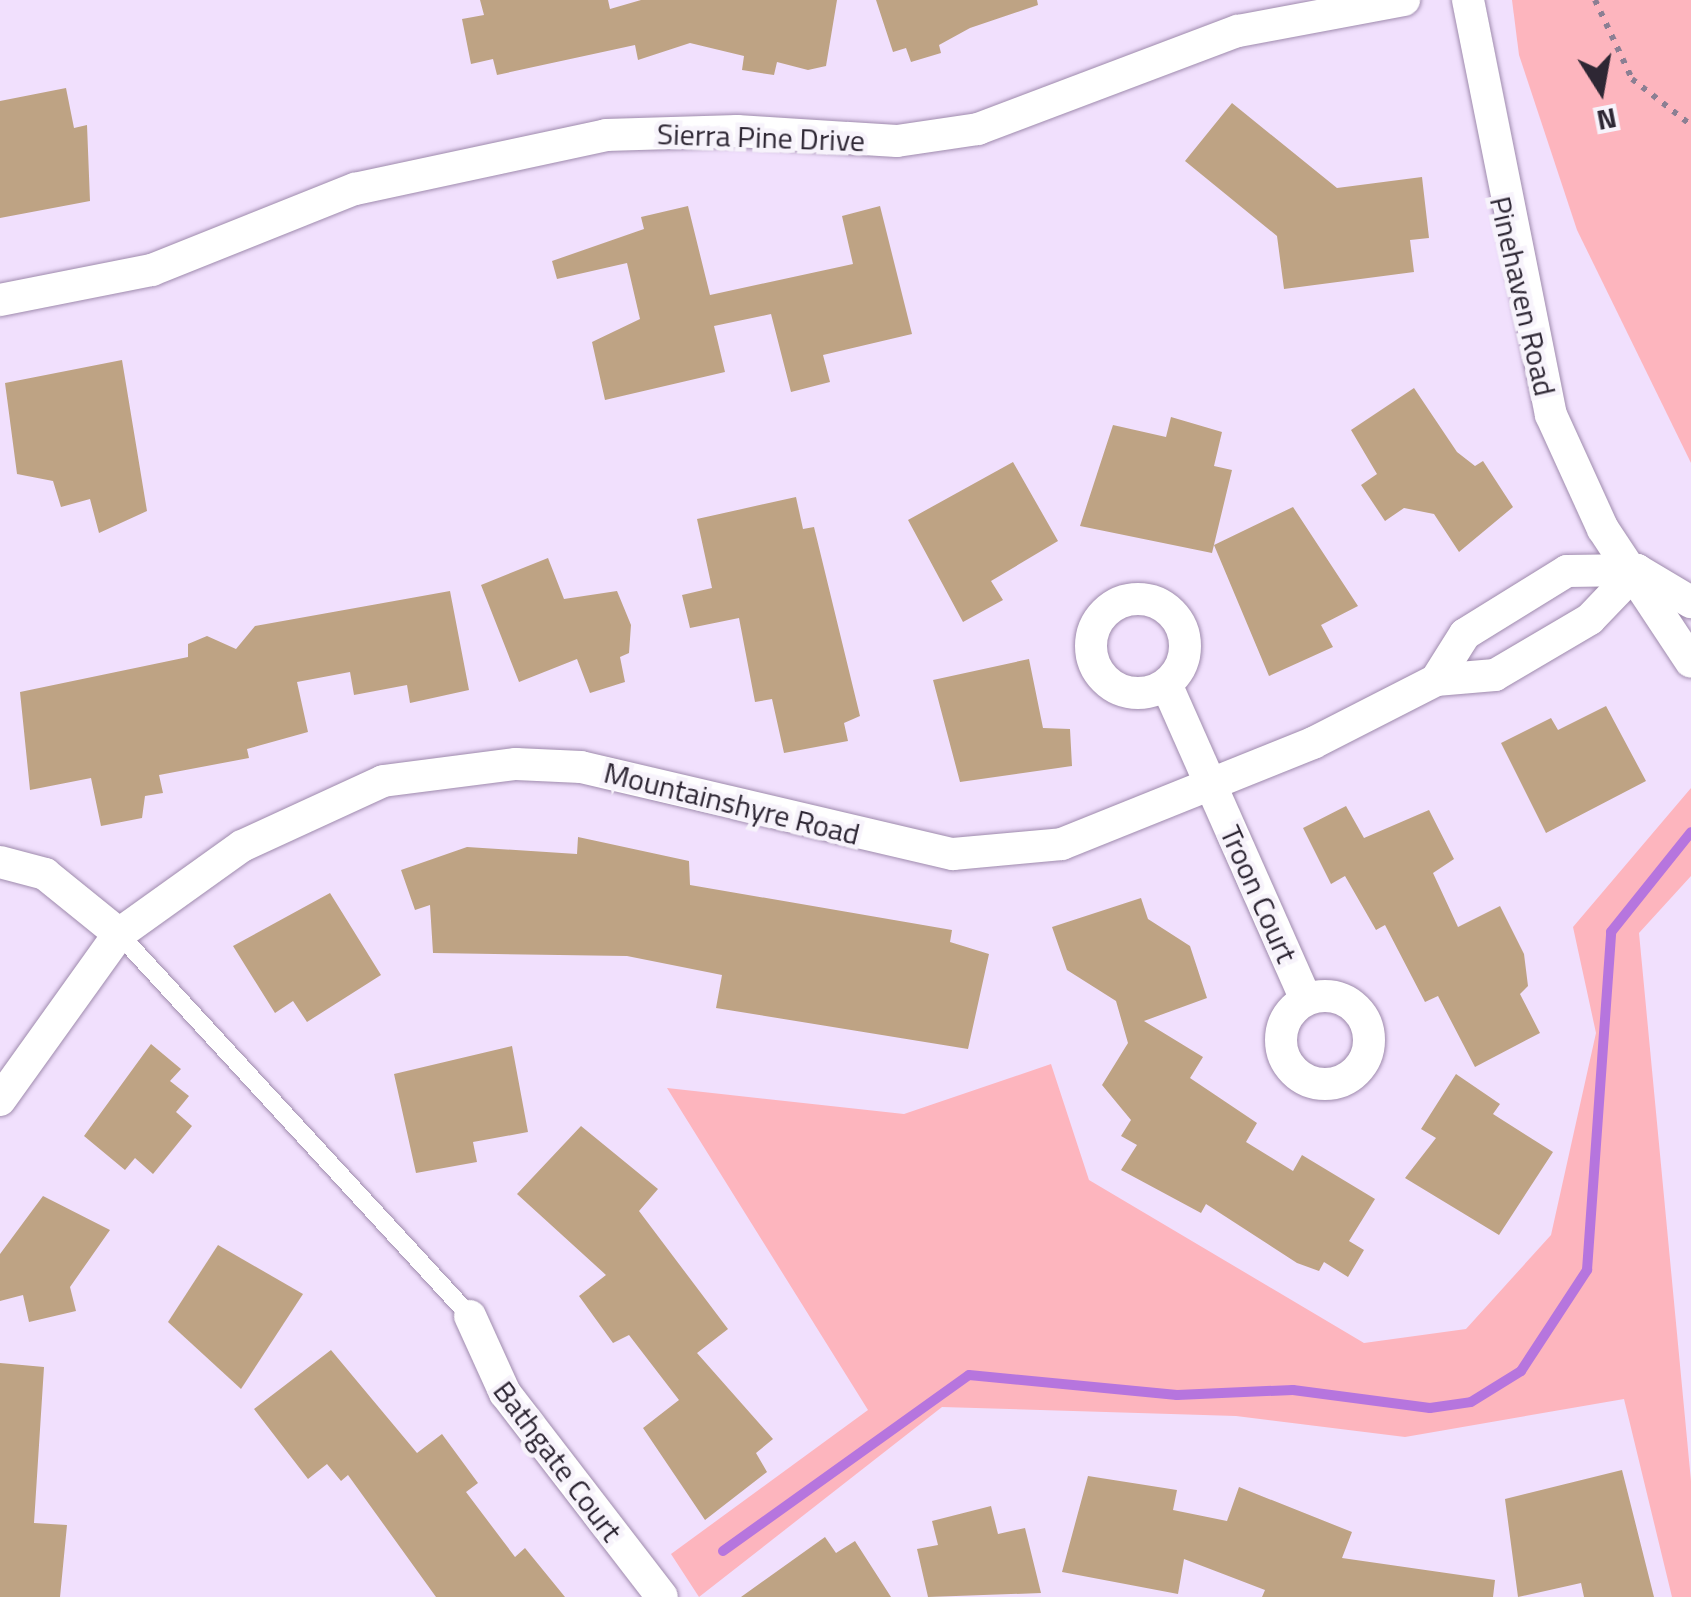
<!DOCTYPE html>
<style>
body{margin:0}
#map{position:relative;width:1691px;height:1597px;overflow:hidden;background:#f1e0fd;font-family:"Titillium Web",sans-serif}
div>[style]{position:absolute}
.green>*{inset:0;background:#fdb5be}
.stream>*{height:10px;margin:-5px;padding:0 5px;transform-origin:5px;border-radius:5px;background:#b675de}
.building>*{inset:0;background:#bea384}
.path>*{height:6px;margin-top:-3px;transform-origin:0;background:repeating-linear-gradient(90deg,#8b7f93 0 5px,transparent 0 13px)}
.roads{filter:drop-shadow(0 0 2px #9f8bad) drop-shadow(0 0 2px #9f8bad)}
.lane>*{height:18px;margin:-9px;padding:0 9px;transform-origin:9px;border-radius:9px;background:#fff}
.street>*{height:32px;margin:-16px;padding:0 16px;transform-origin:16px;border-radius:16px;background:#fff}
.street>.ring{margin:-16px;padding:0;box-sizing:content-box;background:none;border:32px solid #fff;border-radius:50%}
span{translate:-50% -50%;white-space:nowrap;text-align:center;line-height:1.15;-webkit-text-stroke:9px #f7f3fb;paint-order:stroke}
.street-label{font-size:30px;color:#2e2734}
.north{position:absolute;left:1551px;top:40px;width:100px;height:100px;-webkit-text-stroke:8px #f7f3fb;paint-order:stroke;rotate:169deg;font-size:28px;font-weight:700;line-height:40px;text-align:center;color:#2e2734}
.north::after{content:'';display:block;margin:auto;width:35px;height:45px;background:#2e2734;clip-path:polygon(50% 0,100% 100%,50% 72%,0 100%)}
</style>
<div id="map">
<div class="green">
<div style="clip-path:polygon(1512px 0,1691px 0,1691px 463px,1577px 230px,1519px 55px)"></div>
<div style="clip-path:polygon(1691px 788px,1691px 876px,1639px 933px,1691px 1481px,1691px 1597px,1672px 1597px,1624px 1399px,1405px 1437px,1236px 1416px,942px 1407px,699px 1597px,671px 1554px,868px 1410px,667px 1088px,904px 1114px,1051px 1064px,1089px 1180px,1364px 1343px,1466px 1329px,1551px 1235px,1596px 1033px,1573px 927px)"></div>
</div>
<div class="stream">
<div style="left:723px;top:1551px;width:302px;rotate:-35.6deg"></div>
<div style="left:969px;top:1375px;width:209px;rotate:5.5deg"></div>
<div style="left:1177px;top:1395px;width:116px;rotate:-2.5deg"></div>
<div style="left:1293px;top:1390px;width:138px;rotate:7.5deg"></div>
<div style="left:1430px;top:1408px;width:41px;rotate:-8.3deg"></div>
<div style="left:1471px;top:1402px;width:59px;rotate:-31.8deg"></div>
<div style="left:1521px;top:1371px;width:121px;rotate:-56.8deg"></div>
<div style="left:1587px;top:1270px;width:339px;rotate:-85.9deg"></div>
<div style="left:1611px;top:932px;width:128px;rotate:-51.3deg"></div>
</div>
<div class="building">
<div style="clip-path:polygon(480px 0,608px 0,610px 9px,641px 0,837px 0,826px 66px,808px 70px,777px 62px,774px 75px,742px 70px,744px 56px,690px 43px,638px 60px,635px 45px,497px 75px,493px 59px,471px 64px,462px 19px,484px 15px)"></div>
<div style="clip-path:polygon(876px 0,1037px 0,1038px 5px,970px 28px,939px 45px,941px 53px,911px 62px,906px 48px,893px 52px)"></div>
<div style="clip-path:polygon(66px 88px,74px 128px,87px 125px,90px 201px,0 218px,0 101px)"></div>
<div style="clip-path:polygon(1232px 103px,1337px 188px,1422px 177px,1429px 238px,1410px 240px,1414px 272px,1284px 289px,1277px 236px,1185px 161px)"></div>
<div style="clip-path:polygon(688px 206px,710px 295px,853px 264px,842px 216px,880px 206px,912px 334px,823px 355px,830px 382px,791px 392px,771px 314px,714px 326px,725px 372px,605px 400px,592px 342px,640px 319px,627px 263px,557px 279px,552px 261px,644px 229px,641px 217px)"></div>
<div style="clip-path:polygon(122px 360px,147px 511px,99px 533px,90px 499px,61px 507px,53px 481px,17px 474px,5px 383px)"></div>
<div style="clip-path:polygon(1414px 388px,1457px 452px,1475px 466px,1483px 461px,1513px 507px,1459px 552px,1434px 514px,1404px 508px,1385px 521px,1361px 485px,1377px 474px,1351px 430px)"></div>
<div style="clip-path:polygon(1171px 417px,1222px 432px,1214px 466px,1232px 470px,1212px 553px,1080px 526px,1113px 425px,1166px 437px)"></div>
<div style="clip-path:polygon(1013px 462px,1058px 541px,991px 581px,1003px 600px,963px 622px,908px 520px)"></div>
<div style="clip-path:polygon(796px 497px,803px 529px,814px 527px,860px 716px,844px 723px,848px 741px,784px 753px,772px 699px,755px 702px,739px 618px,690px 628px,682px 595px,712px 588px,697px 519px)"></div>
<div style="clip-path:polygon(1293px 507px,1358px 606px,1321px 625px,1333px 647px,1269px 676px,1214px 545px)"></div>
<div style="clip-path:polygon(548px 558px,564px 599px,617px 591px,631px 625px,629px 653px,620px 657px,625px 682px,590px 693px,577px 659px,519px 682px,481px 585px)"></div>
<div style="clip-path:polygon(450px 591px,469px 690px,410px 703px,407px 685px,354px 695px,350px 672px,297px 682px,308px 732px,247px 749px,249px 758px,159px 775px,163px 793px,145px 796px,142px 818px,101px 826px,91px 778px,30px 790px,20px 692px,188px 657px,188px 644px,207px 636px,236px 649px,255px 626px)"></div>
<div style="clip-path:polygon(1029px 659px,1043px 728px,1070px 729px,1072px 766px,960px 782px,933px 680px)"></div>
<div style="clip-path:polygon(1606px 706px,1646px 781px,1546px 833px,1501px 743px,1551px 718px,1558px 730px)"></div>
<div style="clip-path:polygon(1346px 806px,1364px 838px,1429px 810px,1454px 859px,1433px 873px,1458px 927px,1500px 906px,1524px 954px,1528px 986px,1520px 994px,1540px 1033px,1475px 1067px,1438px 996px,1425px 1002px,1385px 925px,1376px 930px,1345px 876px,1331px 884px,1303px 828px)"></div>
<div style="clip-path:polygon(578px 837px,689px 861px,690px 885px,952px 930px,950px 942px,989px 954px,968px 1049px,716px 1008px,722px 975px,627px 956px,433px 953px,430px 905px,415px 910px,401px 870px,467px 847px,577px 854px)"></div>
<div style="clip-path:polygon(330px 893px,381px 975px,307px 1022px,293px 1001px,275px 1013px,233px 946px)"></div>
<div style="clip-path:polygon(1141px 898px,1148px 919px,1190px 946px,1207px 998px,1144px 1021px,1203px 1057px,1190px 1078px,1257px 1123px,1246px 1142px,1293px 1171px,1302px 1155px,1375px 1199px,1349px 1241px,1364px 1250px,1348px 1277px,1324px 1262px,1319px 1271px,1297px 1263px,1206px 1204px,1201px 1213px,1121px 1170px,1137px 1145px,1121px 1136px,1131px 1120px,1102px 1085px,1128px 1043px,1116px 1001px,1067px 970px,1052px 927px)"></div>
<div style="clip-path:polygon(151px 1044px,181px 1069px,170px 1081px,189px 1096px,176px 1112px,192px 1126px,153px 1174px,135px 1158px,125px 1170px,84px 1136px)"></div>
<div style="clip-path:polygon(512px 1046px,528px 1132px,473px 1142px,477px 1162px,416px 1173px,394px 1074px)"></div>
<div style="clip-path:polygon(1456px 1074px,1500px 1104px,1493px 1114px,1553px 1152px,1499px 1235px,1405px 1178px,1436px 1138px,1421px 1129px)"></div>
<div style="clip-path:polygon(581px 1126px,658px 1189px,639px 1211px,728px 1329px,697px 1353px,773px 1439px,756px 1453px,767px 1472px,705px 1520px,643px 1428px,679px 1400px,629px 1335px,613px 1343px,579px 1296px,606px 1275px,517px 1194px)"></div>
<div style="clip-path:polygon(43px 1196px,110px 1230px,70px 1287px,76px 1311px,29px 1322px,23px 1295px,0 1301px,0 1254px)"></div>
<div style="clip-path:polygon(218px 1245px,303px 1294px,241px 1389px,168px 1322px)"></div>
<div style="clip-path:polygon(331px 1350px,417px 1453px,442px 1434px,478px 1483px,466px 1492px,515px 1557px,525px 1548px,565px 1597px,436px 1597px,348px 1475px,341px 1481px,327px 1464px,308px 1479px,254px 1409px)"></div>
<div style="clip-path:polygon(0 1363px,44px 1367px,34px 1523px,67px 1525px,60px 1597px,0 1597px)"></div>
<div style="clip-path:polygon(1622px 1470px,1654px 1597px,1584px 1597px,1581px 1583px,1518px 1597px,1505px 1499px)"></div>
<div style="clip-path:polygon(1088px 1476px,1177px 1490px,1173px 1510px,1227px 1521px,1239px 1487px,1352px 1532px,1342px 1558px,1495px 1580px,1493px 1597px,1262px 1597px,1265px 1590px,1184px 1559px,1178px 1594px,1062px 1572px)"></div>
<div style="clip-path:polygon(991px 1506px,998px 1534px,1025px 1528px,1041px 1593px,928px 1597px,917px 1549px,938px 1545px,932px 1521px)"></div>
<div style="clip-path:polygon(825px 1537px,836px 1553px,855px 1541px,891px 1597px,741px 1597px)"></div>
</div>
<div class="path">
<div style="left:1595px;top:0;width:87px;rotate:64.9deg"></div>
<div style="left:1632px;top:79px;width:75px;rotate:37.9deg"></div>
</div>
<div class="roads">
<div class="lane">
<div style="left:119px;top:934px;width:519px;rotate:47.42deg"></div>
</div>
<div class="street">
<div style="left:1468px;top:0;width:423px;rotate:78.7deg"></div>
<div style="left:1551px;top:415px;width:125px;rotate:65.5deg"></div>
<div style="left:1603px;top:529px;width:159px;rotate:56.5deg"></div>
<div style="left:0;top:300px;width:155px;rotate:-11.2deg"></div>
<div style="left:152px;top:270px;width:219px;rotate:-21.8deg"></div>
<div style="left:355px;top:189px;width:257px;rotate:-12.1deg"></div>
<div style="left:606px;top:135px;width:131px;rotate:-1.7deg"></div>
<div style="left:737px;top:131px;width:160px;rotate:3.6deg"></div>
<div style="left:897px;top:141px;width:82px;rotate:-8.4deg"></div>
<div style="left:978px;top:129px;width:278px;rotate:-20.7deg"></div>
<div style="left:1238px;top:31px;width:169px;rotate:-10.6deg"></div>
<div class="ring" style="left:1091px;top:599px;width:62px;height:62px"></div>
<div style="left:1436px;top:680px;width:54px;rotate:-57.8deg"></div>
<div style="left:1465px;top:634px;width:120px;rotate:-31.7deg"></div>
<div style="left:1567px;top:571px;width:70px;rotate:-0.8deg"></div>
<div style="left:1637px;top:570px;width:63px;rotate:30.7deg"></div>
<div style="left:1167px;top:686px;width:343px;rotate:66.1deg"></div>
<div style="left:0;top:862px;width:47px;rotate:14.9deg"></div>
<div style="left:45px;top:874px;width:95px;rotate:39deg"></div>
<div class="ring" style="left:1281px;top:996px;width:56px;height:56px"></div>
<div style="left:0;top:1100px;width:204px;rotate:-54.4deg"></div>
<div style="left:119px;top:934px;width:151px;rotate:-35.6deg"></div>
<div style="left:242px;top:846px;width:155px;rotate:-24.7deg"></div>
<div style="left:383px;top:781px;width:134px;rotate:-7.3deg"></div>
<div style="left:516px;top:764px;width:65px;rotate:2.6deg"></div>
<div style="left:581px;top:767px;width:382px;rotate:13.2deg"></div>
<div style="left:953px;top:854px;width:109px;rotate:-5.2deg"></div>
<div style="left:1062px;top:844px;width:271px;rotate:-21.9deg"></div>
<div style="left:1313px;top:743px;width:138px;rotate:-27.1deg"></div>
<div style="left:1436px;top:680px;width:59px;rotate:-4.8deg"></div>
<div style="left:1495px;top:675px;width:110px;rotate:-30.5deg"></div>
<div style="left:1590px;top:619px;width:68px;rotate:-46.2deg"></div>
<div style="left:470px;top:1316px;width:85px;rotate:65.6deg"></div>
<div style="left:505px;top:1393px;width:257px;rotate:52.4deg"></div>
</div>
</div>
<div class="street-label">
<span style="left:761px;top:137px;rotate:2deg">Sierra Pine Drive</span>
<span style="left:1523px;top:296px;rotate:77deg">Pinehaven Road</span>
<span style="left:732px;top:803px;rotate:14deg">Mountainshyre Road</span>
<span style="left:1259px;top:894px;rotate:66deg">Troon Court</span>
<span style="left:558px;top:1461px;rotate:53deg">Bathgate Court</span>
</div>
<div class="north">N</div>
</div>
